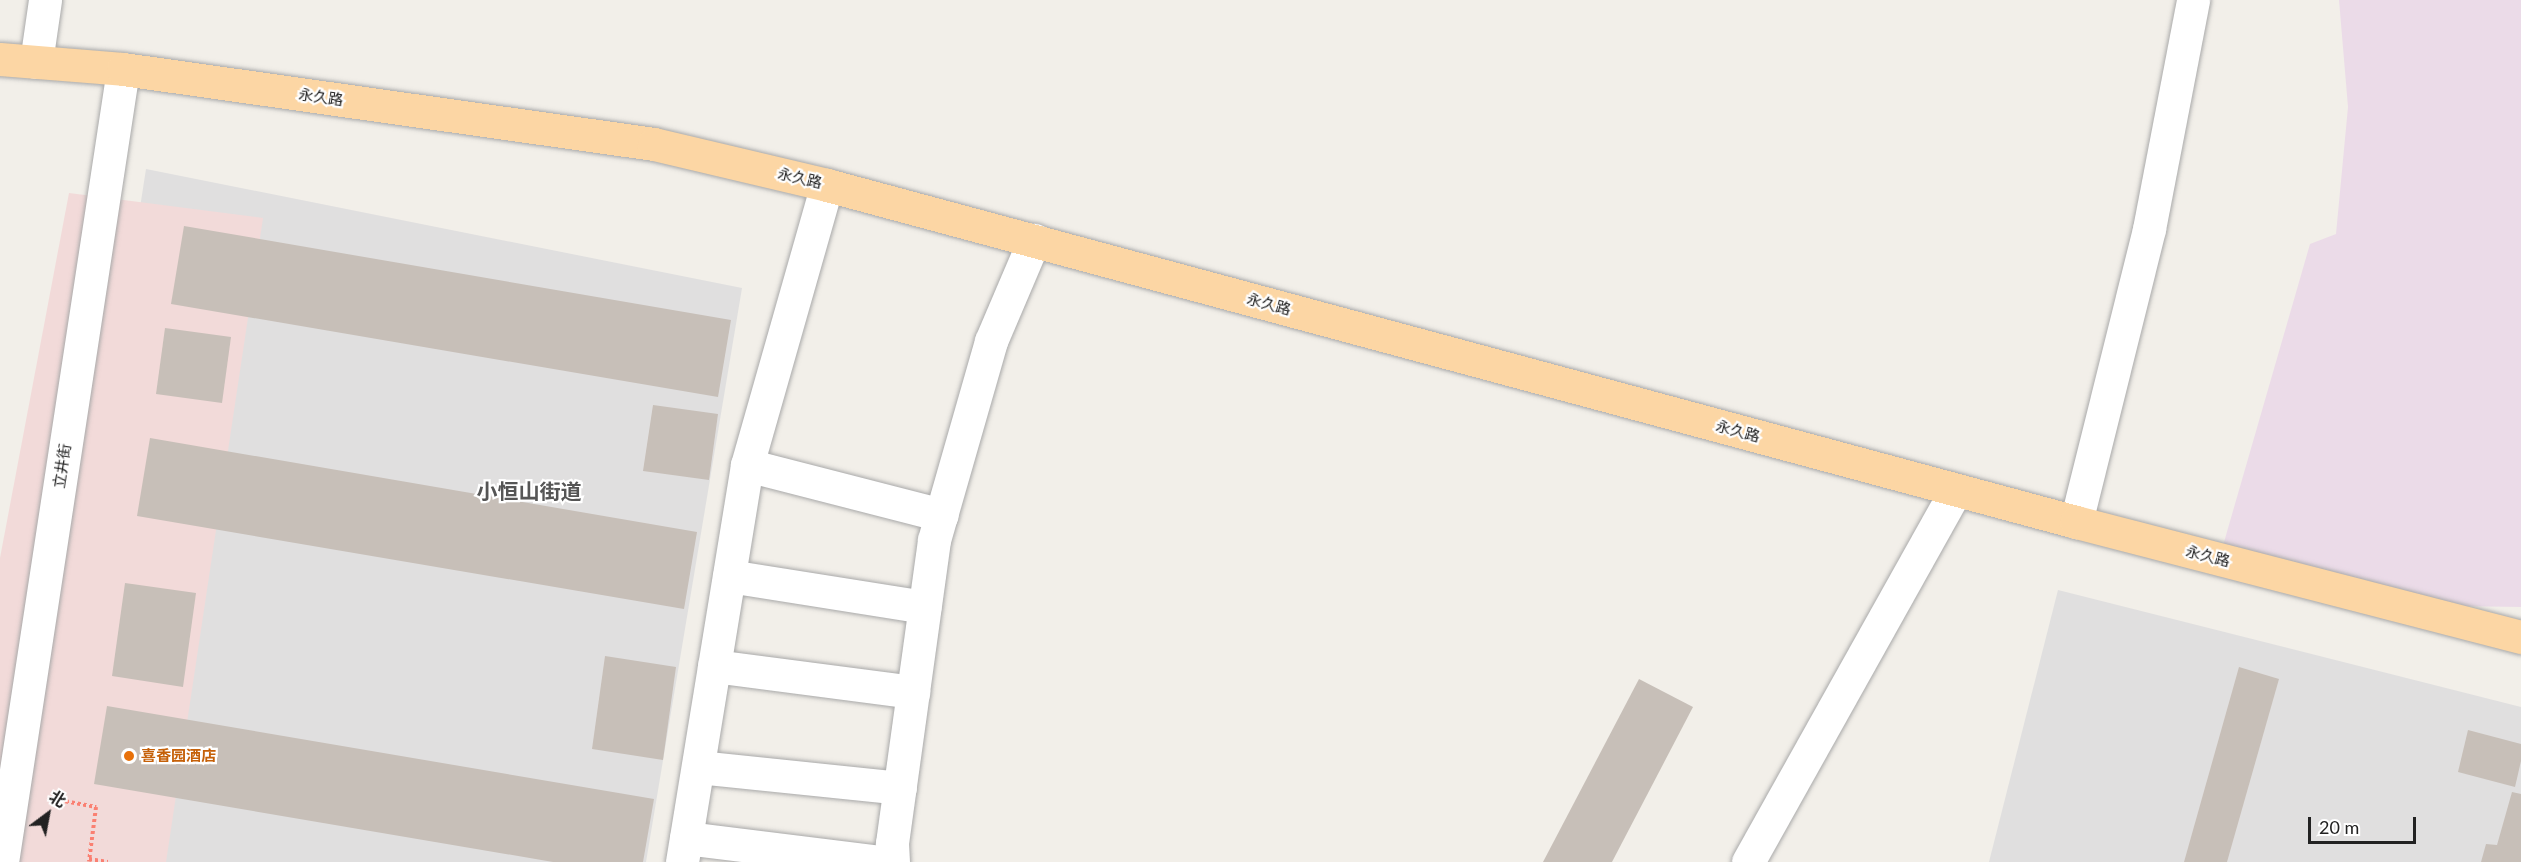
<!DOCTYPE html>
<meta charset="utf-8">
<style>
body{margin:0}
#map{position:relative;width:2521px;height:862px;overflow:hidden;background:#f2efe9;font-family:Lato,"Noto Sans SC",sans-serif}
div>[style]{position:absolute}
.residential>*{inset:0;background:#e0dfdf}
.commercial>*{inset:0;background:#f2dad9}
.industrial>*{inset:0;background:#ebdbe8}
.building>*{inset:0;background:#c7bfb8}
.path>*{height:4px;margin-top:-2px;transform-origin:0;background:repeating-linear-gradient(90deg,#fa8072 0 3px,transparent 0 6px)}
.roads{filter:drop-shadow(0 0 2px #a9a9a9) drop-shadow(0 0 2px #a9a9a9)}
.minor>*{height:33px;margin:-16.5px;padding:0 16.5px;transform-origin:16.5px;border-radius:16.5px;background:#fff}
.major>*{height:33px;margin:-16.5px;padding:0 16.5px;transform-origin:16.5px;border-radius:16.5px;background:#fcd6a4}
.dots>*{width:16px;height:16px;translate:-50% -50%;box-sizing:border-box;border:3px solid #fff;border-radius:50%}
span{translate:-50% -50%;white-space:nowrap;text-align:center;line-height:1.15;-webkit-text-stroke:4.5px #fff;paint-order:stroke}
.street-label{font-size:15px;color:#222}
.food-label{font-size:15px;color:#c56008;font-weight:700}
.left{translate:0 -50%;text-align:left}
.district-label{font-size:21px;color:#555;font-weight:700}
.north{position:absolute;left:18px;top:784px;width:60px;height:60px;-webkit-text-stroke:4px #fff;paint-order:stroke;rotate:32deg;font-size:16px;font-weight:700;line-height:24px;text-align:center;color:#222}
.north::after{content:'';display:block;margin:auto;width:21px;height:27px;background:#222;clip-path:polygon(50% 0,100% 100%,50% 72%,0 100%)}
.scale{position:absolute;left:2308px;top:817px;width:108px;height:27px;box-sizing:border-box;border:3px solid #222;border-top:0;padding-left:8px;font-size:18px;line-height:21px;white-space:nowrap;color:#222;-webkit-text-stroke:4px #fff;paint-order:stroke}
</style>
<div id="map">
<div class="residential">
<div style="clip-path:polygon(146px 169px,742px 288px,646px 862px,39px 862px)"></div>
<div style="clip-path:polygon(2058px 590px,2521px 707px,2521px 862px,1989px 862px)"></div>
</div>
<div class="commercial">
<div style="clip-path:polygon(69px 193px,263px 218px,166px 862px,0 862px,0 558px)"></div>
</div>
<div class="industrial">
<div style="clip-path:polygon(2339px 0,2521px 0,2521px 607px,2391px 605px,2220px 556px,2310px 244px,2336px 234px,2348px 107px)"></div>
</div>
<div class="building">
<div style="clip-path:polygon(184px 226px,731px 320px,718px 397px,171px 304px)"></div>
<div style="clip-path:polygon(165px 328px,231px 337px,222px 403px,156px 394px)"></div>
<div style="clip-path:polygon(653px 405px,718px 414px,709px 480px,643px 471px)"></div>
<div style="clip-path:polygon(150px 438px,697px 532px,684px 609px,137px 516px)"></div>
<div style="clip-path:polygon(125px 583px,196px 593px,183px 687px,112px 676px)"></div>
<div style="clip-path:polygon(605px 656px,676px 667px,663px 760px,592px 749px)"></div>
<div style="clip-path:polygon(2239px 667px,2279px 679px,2227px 862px,2184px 862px)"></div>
<div style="clip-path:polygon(1639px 679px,1693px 707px,1612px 862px,1543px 862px)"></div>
<div style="clip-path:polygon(107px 706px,654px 799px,643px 862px,553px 862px,94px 784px)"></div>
<div style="clip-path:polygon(2468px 730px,2521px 744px,2521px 761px,2515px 787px,2458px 772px)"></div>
<div style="clip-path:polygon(2512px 792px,2521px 794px,2521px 862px,2481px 862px,2486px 844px,2497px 845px)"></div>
</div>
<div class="path">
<div style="left:48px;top:798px;width:49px;rotate:10.6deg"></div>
<div style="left:96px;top:807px;width:55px;rotate:97.3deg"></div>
<div style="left:89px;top:859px;width:19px;rotate:9deg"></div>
</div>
<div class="roads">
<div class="minor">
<div style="left:36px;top:62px;width:63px;rotate:-81.7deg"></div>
<div style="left:747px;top:465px;width:201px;rotate:14.4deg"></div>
<div style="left:2076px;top:522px;width:302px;rotate:-76deg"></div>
<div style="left:2149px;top:229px;width:233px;rotate:-79.1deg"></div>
<div style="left:729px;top:576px;width:198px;rotate:9deg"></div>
<div style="left:714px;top:666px;width:201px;rotate:7.4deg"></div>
<div style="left:698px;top:767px;width:203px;rotate:5.9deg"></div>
<div style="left:686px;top:838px;width:197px;rotate:7deg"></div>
<div style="left:2px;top:862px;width:802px;rotate:-81.32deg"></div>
<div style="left:682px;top:862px;width:402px;rotate:-80.7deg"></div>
<div style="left:747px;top:465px;width:291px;rotate:-74.1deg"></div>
<div style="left:893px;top:862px;width:19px;rotate:-93deg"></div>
<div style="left:892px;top:843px;width:306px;rotate:-82.1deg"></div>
<div style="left:934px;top:540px;width:207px;rotate:-74deg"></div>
<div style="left:991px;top:341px;width:110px;rotate:-66.9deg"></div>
<div style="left:1748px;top:862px;width:426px;rotate:-60.8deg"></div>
</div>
<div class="major">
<div style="left:0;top:59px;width:123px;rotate:4.6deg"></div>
<div style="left:123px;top:69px;width:536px;rotate:8.04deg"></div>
<div style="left:654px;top:144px;width:178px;rotate:13.3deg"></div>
<div style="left:827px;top:185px;width:1294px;rotate:15.1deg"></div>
<div style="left:2076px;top:522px;width:460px;rotate:14.5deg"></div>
</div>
</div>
<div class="dots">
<div style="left:129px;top:756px;background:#e8710a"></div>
</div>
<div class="street-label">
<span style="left:321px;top:97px;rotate:8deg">永久路</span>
<span style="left:800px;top:178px;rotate:13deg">永久路</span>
<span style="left:1269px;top:304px;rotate:15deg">永久路</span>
<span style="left:1738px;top:431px;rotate:15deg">永久路</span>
<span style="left:62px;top:466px;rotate:-81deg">立井街</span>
<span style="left:2208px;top:556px;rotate:14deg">永久路</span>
</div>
<div class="food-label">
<span class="left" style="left:141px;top:756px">喜香园酒店</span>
</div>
<div class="district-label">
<span style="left:529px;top:491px">小恒山街道</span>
</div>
<div class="north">北</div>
<div class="scale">20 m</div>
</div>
